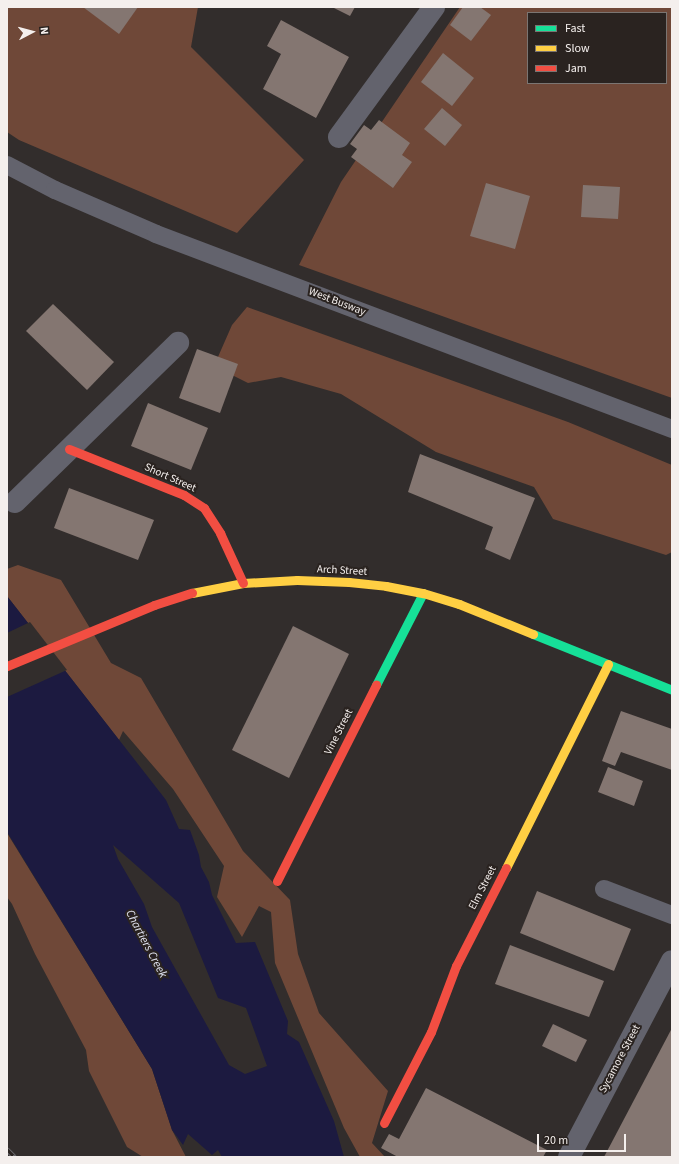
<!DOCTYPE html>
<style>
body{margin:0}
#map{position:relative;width:679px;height:1164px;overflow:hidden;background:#322d2c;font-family:"Source Sans 3",sans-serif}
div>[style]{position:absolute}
.green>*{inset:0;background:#6f4838}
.water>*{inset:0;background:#1c1a40}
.pier>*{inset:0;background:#322d2c}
.building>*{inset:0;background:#847671}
.lane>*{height:18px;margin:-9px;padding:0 9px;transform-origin:9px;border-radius:9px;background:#63636d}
.street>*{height:22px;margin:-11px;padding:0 11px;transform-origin:11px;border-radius:11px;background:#63636d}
.fast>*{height:9px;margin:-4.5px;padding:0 4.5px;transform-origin:4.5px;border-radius:4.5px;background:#16e098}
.slow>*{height:9px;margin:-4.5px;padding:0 4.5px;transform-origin:4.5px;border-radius:4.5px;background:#ffcf43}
.jam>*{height:9px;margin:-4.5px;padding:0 4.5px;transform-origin:4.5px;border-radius:4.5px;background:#f24e42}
.rail>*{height:4.5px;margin-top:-2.25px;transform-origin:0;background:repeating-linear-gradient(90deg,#2a2320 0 9px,#69686c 0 18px);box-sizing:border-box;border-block:1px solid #69686c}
span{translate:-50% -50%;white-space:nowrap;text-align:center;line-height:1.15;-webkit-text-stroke:4px #2a2320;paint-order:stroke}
.street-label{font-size:11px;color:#f4efed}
.water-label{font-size:12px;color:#e0e2f1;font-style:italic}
.frame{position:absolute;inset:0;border:8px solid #f4efed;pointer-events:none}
.legend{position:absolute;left:527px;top:12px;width:140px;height:72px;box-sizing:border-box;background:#2a2320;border:1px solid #7b7572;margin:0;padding:5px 7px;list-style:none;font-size:12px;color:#f4efed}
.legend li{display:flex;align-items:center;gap:8px;height:20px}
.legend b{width:20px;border:1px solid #7b7572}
.north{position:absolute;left:12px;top:12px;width:40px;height:40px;-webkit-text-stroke:3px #2a2320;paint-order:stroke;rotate:84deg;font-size:11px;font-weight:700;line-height:16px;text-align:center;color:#f4efed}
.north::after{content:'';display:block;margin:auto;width:14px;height:18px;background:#f4efed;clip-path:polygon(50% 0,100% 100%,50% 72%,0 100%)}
.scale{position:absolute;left:537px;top:1134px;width:89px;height:18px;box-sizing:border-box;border:2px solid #f4efed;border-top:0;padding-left:5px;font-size:12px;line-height:14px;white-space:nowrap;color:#f4efed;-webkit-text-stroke:3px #2a2320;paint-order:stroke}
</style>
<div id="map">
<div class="green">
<div style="clip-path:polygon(7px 7px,198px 7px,191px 47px,304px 160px,237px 233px,19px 140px,7px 132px)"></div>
<div style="clip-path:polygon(evenodd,460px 7px,672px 7px,672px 398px,299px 265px,341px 182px,460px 7px,528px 13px,666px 13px,666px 83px,528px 83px,528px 13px)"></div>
<div style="clip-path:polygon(247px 307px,568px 422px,672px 465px,672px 552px,666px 555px,553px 519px,534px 487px,436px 452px,341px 394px,281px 377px,248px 383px,214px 366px,232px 325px)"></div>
<div style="clip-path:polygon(18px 565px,61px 580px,111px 663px,141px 678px,243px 851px,290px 900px,298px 954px,319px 1013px,388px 1091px,372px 1143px,385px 1157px,360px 1157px,344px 1128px,275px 963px,271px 912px,259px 906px,242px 937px,217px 897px,224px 866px,173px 789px,123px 731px,119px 740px,7px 596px,7px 569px)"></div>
<div style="clip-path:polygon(7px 833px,152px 1069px,172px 1130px,186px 1157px,143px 1157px,127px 1147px,89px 1071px,86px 1050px,35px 954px,12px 904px,7px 897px)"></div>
</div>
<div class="water">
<div style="clip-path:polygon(evenodd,7px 596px,166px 800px,179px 829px,190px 830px,199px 855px,201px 867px,209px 882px,212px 895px,236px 943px,255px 942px,288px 1021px,287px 1034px,299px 1042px,334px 1121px,344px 1157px,222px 1157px,218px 1150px,212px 1155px,188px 1134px,183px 1145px,172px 1130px,152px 1069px,7px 832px,7px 596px,113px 845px,179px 903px,218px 998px,246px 1008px,267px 1066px,245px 1074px,229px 1065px,152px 927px,144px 904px,118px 859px,113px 845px)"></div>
</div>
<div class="pier">
<div style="clip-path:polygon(30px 622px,67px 670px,7px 697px,7px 633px)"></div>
</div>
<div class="building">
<div style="clip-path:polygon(83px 7px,138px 7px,119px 34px)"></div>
<div style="clip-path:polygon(332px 7px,355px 7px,350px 16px)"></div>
<div style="clip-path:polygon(463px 7px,480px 7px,491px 15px,471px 41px,450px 25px)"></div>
<div style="clip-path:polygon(281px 20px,349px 57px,316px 118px,263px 89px,281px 54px,267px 46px)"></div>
<div style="clip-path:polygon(443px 53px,474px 78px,452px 106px,421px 82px)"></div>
<div style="clip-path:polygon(442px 108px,462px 125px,445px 146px,424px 129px)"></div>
<div style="clip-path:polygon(379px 120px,410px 143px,402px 155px,412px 162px,393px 188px,351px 157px,357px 149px,350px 144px,364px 125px,371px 130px)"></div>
<div style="clip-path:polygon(486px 183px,530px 196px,515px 249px,470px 236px)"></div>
<div style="clip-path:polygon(583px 185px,620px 187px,618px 219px,581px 217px)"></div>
<div style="clip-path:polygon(53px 304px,114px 362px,87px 390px,26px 331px)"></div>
<div style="clip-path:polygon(197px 349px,238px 364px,220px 413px,179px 398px)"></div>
<div style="clip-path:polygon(148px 403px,208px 428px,191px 470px,131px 446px)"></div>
<div style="clip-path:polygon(420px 454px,535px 498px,510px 560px,485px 549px,493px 527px,408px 492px)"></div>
<div style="clip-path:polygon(69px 488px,154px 520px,138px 560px,54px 528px)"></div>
<div style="clip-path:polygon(293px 626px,349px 654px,289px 778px,232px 750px)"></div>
<div style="clip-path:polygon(621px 711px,672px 729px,672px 770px,621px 752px,615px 766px,602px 761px)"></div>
<div style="clip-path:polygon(608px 767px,643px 781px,634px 806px,598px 792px)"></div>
<div style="clip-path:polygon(537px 891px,631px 929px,614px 971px,520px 933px)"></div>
<div style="clip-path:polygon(510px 945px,604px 981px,589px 1017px,495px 984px)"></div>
<div style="clip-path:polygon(553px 1024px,587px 1040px,576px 1062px,542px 1046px)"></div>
<div style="clip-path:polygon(672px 1028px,672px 1157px,604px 1157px)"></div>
<div style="clip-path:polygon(426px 1088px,547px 1150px,543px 1157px,398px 1157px,381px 1148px,389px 1134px,399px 1139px)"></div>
</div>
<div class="lane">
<div style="left:7px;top:165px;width:54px;rotate:27.5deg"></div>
<div style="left:55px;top:190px;width:110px;rotate:23.5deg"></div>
<div style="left:156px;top:234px;width:552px;rotate:20.7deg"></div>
<div style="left:604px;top:889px;width:73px;rotate:20.9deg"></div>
</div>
<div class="street">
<div style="left:339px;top:137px;width:161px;rotate:-53.8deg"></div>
<div style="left:15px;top:502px;width:228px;rotate:-44.3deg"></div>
<div style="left:569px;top:1157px;width:221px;rotate:-62.3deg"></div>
</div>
<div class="fast">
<div style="left:533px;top:634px;width:150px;rotate:21.9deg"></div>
<div style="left:376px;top:685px;width:103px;rotate:-62.9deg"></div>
</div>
<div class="slow">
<div style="left:192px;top:593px;width:52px;rotate:-11.1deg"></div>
<div style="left:243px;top:583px;width:54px;rotate:-3.2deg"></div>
<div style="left:297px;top:580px;width:52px;rotate:2.2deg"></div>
<div style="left:349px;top:582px;width:37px;rotate:6deg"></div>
<div style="left:386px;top:586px;width:38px;rotate:11deg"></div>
<div style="left:423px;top:593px;width:38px;rotate:17deg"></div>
<div style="left:459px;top:604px;width:80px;rotate:22.1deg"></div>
<div style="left:506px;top:868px;width:228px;rotate:-63.4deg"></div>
</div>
<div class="jam">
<div style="left:69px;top:449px;width:124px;rotate:21.8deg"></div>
<div style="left:184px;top:495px;width:24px;rotate:33deg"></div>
<div style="left:204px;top:508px;width:30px;rotate:57deg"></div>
<div style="left:220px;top:533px;width:55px;rotate:65.3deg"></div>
<div style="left:7px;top:666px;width:159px;rotate:-22.5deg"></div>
<div style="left:154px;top:605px;width:40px;rotate:-18deg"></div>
<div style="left:277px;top:881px;width:220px;rotate:-63.2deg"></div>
<div style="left:384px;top:1123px;width:102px;rotate:-62.7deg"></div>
<div style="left:431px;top:1032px;width:71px;rotate:-69.3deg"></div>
<div style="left:456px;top:966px;width:110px;rotate:-63deg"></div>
</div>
<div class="rail">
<div style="left:7px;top:1149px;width:11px;rotate:45deg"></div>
</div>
<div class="street-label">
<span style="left:337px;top:302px;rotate:21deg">West Busway</span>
<span style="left:170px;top:478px;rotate:24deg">Short Street</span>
<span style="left:342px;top:571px;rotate:3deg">Arch Street</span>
<span style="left:339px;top:732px;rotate:-63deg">Vine Street</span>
<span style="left:483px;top:888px;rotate:-63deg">Elm Street</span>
<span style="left:620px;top:1059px;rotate:-62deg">Sycamore Street</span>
</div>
<div class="water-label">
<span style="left:146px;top:944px;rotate:62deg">Chartiers Creek</span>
</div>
<div class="frame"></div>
<ul class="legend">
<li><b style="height:5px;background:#16e098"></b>Fast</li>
<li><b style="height:5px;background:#ffcf43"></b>Slow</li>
<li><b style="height:5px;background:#f24e42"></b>Jam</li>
</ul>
<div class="north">N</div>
<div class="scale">20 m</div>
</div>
